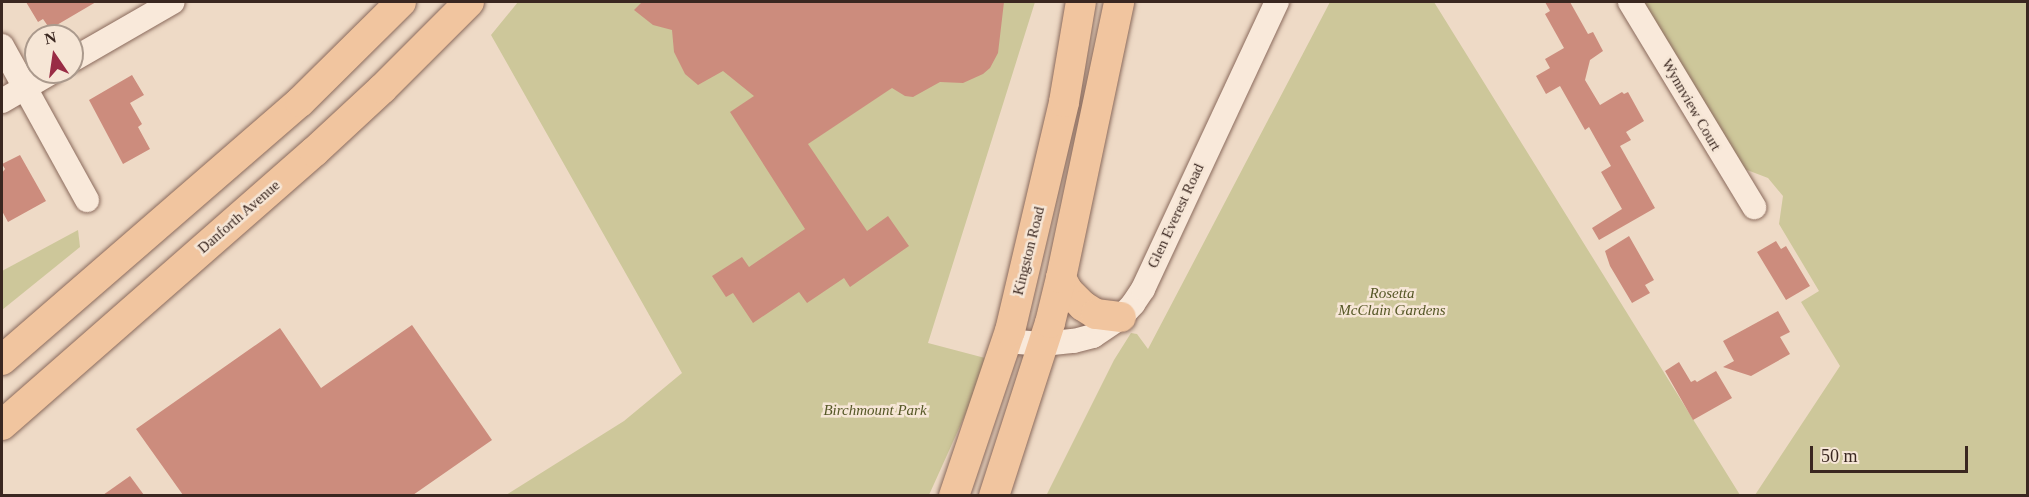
<!DOCTYPE html>
<style>
body{margin:0}
#map{position:relative;width:2029px;height:497px;overflow:hidden;background:#eedac6;font-family:"Times New Roman",serif}
div>[style]{position:absolute}
.green>*{inset:0;background:#cdc79a}
.building>*{inset:0;background:#cc8c7d}
.roads{filter:drop-shadow(0 0 2px #8a6a5c) drop-shadow(0 0 2px #8a6a5c)}
.minor>*{height:24px;margin:-12px;padding:0 12px;transform-origin:12px;border-radius:12px;background:#f9e9da}
.major>*{height:30px;margin:-15px;padding:0 15px;transform-origin:15px;border-radius:15px;background:#f1c59f}
span{translate:-50% -50%;white-space:nowrap;text-align:center;line-height:1.15;-webkit-text-stroke:5px #f6e6d6;paint-order:stroke}
.street-label{font-size:15px;color:#3a2720}
.park-label{font-size:15px;color:#555726;font-style:italic}
.frame{position:absolute;inset:0;border:3px solid #3a2720;pointer-events:none}
.north{position:absolute;left:24px;top:24px;width:60px;height:60px;box-sizing:border-box;background:#f6e6d6;border:2px solid #ab9a8d;border-radius:50%;rotate:347deg;font-size:16px;font-weight:700;line-height:24px;text-align:center;color:#3a2720}
.north::after{content:'';display:block;margin:auto;width:21px;height:27px;background:#992c45;clip-path:polygon(50% 0,100% 100%,50% 72%,0 100%)}
.scale{position:absolute;left:1810px;top:446px;width:158px;height:27px;box-sizing:border-box;border:3px solid #3a2720;border-top:0;padding-left:8px;font-size:18px;line-height:21px;white-space:nowrap;color:#3a2720;-webkit-text-stroke:4px #f6e6d6;paint-order:stroke}
</style>
<div id="map">
<div class="green">
<div style="clip-path:polygon(518px 2px,1035px 2px,928px 343px,985px 358px,975px 393px,929px 495px,506px 495px,624px 421px,682px 373px,491px 35px)"></div>
<div style="clip-path:polygon(1330px 2px,1434px 2px,1740px 495px,1046px 496px,1114px 360px,1131px 333px,1137px 334px,1148px 349px)"></div>
<div style="clip-path:polygon(1638px 2px,2027px 2px,2027px 495px,1755px 495px,1840px 366px,1801px 302px,1819px 291px,1779px 224px,1783px 196px,1768px 178px,1734px 165px)"></div>
<div style="clip-path:polygon(78px 230px,80px 247px,2px 310px,2px 271px)"></div>
</div>
<div class="building">
<div style="clip-path:polygon(26px 2px,96px 2px,50px 29px,43px 19px,38px 22px)"></div>
<div style="clip-path:polygon(642px 2px,1004px 2px,998px 53px,990px 68px,983px 74px,963px 83px,940px 82px,913px 97px,905px 96px,892px 88px,808px 144px,867px 231px,888px 216px,909px 246px,850px 287px,844px 278px,807px 303px,799px 292px,753px 323px,733px 293px,726px 297px,712px 276px,742px 257px,749px 267px,805px 229px,730px 112px,754px 96px,723px 71px,698px 85px,685px 74px,674px 52px,672px 30px,653px 25px,634px 10px)"></div>
<div style="clip-path:polygon(1545px 2px,1570px 2px,1588px 34px,1593px 32px,1603px 51px,1590px 60px,1585px 80px,1600px 105px,1622px 92px,1624px 94px,1628px 92px,1644px 121px,1626px 132px,1631px 140px,1620px 146px,1655px 208px,1599px 240px,1592px 228px,1622px 209px,1601px 172px,1611px 166px,1589px 127px,1585px 130px,1560px 86px,1546px 94px,1536px 76px,1550px 68px,1545px 59px,1564px 48px,1545px 14px,1550px 11px)"></div>
<div style="clip-path:polygon(132px 75px,144px 95px,130px 103px,142px 124px,138px 127px,150px 149px,123px 164px,89px 100px)"></div>
<div style="clip-path:polygon(20px 155px,46px 201px,8px 222px,2px 211px,2px 173px,5px 169px,2px 164px)"></div>
<div style="clip-path:polygon(1629px 236px,1654px 280px,1645px 285px,1650px 293px,1632px 303px,1610px 266px,1605px 251px)"></div>
<div style="clip-path:polygon(1776px 241px,1781px 249px,1786px 246px,1810px 286px,1786px 300px,1757px 252px)"></div>
<div style="clip-path:polygon(1778px 311px,1790px 332px,1780px 337px,1790px 354px,1751px 376px,1723px 367px,1734px 361px,1723px 341px)"></div>
<div style="clip-path:polygon(412px 325px,492px 440px,413px 495px,183px 495px,136px 429px,280px 328px,321px 388px)"></div>
<div style="clip-path:polygon(1679px 362px,1691px 382px,1695px 380px,1697px 382px,1716px 371px,1732px 398px,1693px 420px,1665px 371px)"></div>
<div style="clip-path:polygon(130px 476px,144px 495px,103px 495px)"></div>
</div>
<div class="roads">
<div class="minor">
<div style="left:1630px;top:2px;width:240px;rotate:58.8deg"></div>
<div style="left:2px;top:46px;width:176px;rotate:61.1deg"></div>
<div style="left:72px;top:60px;width:116px;rotate:-29.9deg"></div>
<div style="left:2px;top:101px;width:58px;rotate:-30.1deg"></div>
<div style="left:1007px;top:341px;width:36px;rotate:5deg"></div>
<div style="left:1043px;top:344px;width:31px;rotate:-6deg"></div>
<div style="left:1074px;top:341px;width:20px;rotate:-15deg"></div>
<div style="left:1093px;top:336px;width:34px;rotate:-34deg"></div>
<div style="left:1121px;top:317px;width:18px;rotate:-47deg"></div>
<div style="left:1133px;top:304px;width:18px;rotate:-56deg"></div>
<div style="left:1143px;top:289px;width:317px;rotate:-65deg"></div>
</div>
<div class="major">
<div style="left:1061px;top:278px;width:15px;rotate:62deg"></div>
<div style="left:1068px;top:291px;width:21px;rotate:45deg"></div>
<div style="left:1083px;top:306px;width:15px;rotate:32deg"></div>
<div style="left:1096px;top:314px;width:25px;rotate:7deg"></div>
<div style="left:2px;top:360px;width:394px;rotate:-40.9deg"></div>
<div style="left:300px;top:102px;width:142px;rotate:-44.7deg"></div>
<div style="left:2px;top:425px;width:415px;rotate:-41.2deg"></div>
<div style="left:314px;top:152px;width:93px;rotate:-42.8deg"></div>
<div style="left:382px;top:89px;width:123px;rotate:-45deg"></div>
<div style="left:954px;top:496px;width:174px;rotate:-71.3deg"></div>
<div style="left:1010px;top:331px;width:235px;rotate:-76.7deg"></div>
<div style="left:1064px;top:102px;width:101px;rotate:-80.4deg"></div>
<div style="left:994px;top:496px;width:182px;rotate:-72.1deg"></div>
<div style="left:1050px;top:323px;width:46px;rotate:-76.3deg"></div>
<div style="left:1061px;top:278px;width:282px;rotate:-78.1deg"></div>
</div>
</div>
<div class="street-label">
<span style="left:1691px;top:105px;rotate:60deg">Wynnview Court</span>
<span style="left:1176px;top:216px;rotate:-65deg">Glen Everest Road</span>
<span style="left:239px;top:217px;rotate:-41deg">Danforth Avenue</span>
<span style="left:1029px;top:251px;rotate:-76deg">Kingston Road</span>
</div>
<div class="park-label">
<span style="left:1392px;top:302px">Rosetta<br>McClain Gardens</span>
<span style="left:875px;top:411px">Birchmount Park</span>
</div>
<div class="frame"></div>
<div class="north">N</div>
<div class="scale">50 m</div>
</div>
